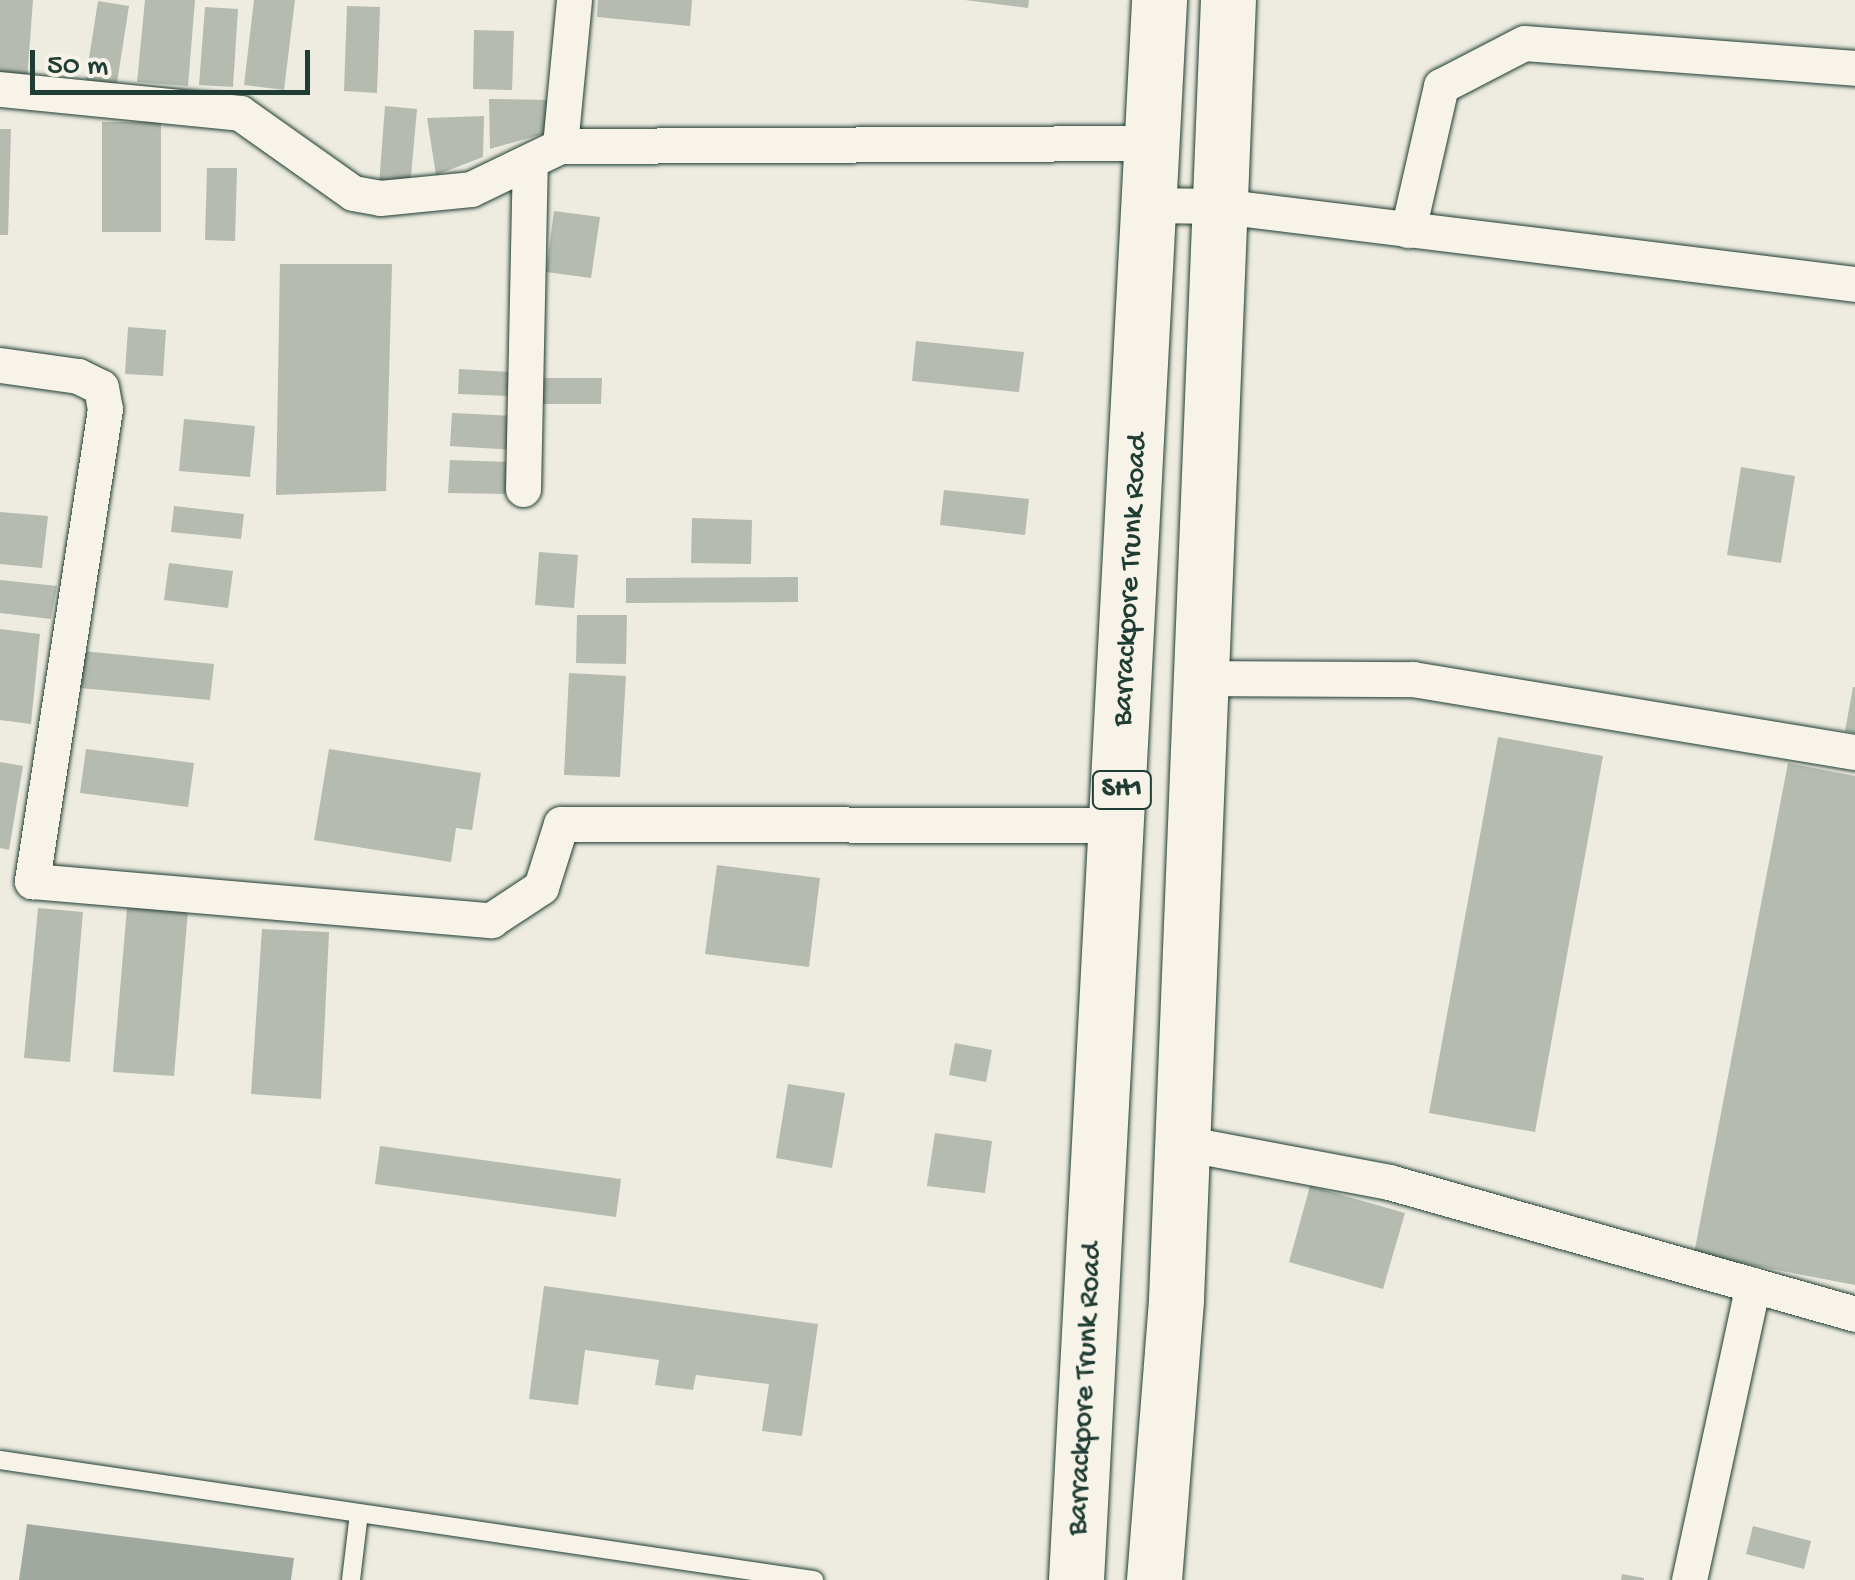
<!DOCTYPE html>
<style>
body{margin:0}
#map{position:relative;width:1855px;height:1580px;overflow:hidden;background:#eeece1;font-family:"Gochi Hand",sans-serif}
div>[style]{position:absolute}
.water>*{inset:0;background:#9fa99f}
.building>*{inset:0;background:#b5bbb0}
.roads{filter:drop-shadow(0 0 2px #1f3d34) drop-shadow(0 0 2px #1f3d34)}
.service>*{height:18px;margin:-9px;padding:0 9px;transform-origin:9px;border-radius:9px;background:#f7f3e8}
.minor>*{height:35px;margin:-17.5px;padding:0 17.5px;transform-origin:17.5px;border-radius:17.5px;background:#f7f3e8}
.primary>*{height:55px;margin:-27.5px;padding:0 27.5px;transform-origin:27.5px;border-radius:27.5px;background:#f7f3e8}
span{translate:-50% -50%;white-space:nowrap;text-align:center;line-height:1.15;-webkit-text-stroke:8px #f7f3e8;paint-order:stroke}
.shield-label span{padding:2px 8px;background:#f7f3e8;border:2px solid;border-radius:8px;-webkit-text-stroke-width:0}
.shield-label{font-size:28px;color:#1f3d34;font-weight:700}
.street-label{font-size:30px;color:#1f3d34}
.scale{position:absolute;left:30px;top:50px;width:280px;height:45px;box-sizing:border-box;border:5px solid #1f3d34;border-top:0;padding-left:12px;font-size:30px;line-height:35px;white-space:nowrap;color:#1f3d34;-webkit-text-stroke:8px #f7f3e8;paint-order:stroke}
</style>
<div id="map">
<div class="water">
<div style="clip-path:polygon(27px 1524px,294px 1558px,291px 1580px,19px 1580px)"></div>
</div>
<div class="building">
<div style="clip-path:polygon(0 0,33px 0,27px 81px,0 79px)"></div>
<div style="clip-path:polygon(145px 0,195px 0,188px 86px,137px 82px)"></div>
<div style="clip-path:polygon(254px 0,295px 0,284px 90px,244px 85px)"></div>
<div style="clip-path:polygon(598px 0,692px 0,690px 26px,597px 17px)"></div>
<div style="clip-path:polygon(965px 0,1029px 0,1028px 8px)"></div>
<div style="clip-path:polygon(98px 1px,129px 6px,116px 89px,85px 84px)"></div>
<div style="clip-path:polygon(347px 6px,380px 7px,377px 93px,344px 91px)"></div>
<div style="clip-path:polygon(205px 7px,238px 9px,233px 87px,199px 85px)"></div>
<div style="clip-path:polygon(474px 30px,514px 31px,512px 90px,473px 89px)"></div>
<div style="clip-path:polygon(489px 99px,552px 100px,550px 132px,490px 149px)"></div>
<div style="clip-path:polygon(385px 106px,417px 109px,410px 187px,379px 185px)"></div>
<div style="clip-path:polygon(484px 116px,483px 157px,436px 175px,427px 118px)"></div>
<div style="clip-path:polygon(102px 122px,161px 122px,161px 232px,102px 232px)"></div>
<div style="clip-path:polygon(0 129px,11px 129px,8px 235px,0 235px)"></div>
<div style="clip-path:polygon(207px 168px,237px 168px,235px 241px,205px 240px)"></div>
<div style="clip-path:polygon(554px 211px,600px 217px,591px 278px,546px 272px)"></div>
<div style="clip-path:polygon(280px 264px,392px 264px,386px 491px,276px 495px)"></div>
<div style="clip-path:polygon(128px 327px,166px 330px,163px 376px,125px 374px)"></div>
<div style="clip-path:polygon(916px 341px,1024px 352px,1019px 392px,912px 381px)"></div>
<div style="clip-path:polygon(459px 369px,510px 372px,509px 396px,458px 394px)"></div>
<div style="clip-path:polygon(536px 378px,602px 378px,601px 404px,536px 404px)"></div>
<div style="clip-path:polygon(452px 413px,516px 416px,514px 450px,450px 446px)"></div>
<div style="clip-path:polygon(184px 419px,255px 426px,250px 477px,179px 471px)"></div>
<div style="clip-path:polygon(450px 460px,513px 462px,512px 494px,448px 493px)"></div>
<div style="clip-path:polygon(1741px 467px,1795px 476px,1781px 563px,1727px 555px)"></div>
<div style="clip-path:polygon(944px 490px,1029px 499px,1025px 535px,940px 525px)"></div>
<div style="clip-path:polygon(174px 506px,244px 514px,241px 539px,171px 532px)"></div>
<div style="clip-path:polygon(0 512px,48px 516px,42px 568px,0 564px)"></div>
<div style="clip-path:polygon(692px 518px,752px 520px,751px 564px,691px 563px)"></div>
<div style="clip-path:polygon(539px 552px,578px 555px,574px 608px,535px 605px)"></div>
<div style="clip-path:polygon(169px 563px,233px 571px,228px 608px,164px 600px)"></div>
<div style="clip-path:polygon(798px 577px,798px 602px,626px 603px,626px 578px)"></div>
<div style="clip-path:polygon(0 580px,57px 586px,51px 619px,0 613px)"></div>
<div style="clip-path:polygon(577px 615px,627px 615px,626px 664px,576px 663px)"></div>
<div style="clip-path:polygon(0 629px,40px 634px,31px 724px,0 720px)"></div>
<div style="clip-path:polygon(83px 651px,214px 664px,210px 700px,80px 688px)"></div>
<div style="clip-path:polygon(569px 673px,626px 676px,620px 777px,564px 775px)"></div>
<div style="clip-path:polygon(1853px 687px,1855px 687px,1855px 733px,1845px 731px)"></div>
<div style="clip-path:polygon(1498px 737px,1603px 756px,1535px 1132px,1429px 1113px)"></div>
<div style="clip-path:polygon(86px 749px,194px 763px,188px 807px,80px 793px)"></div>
<div style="clip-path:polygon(329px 749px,481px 773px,472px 830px,456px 828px,451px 862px,314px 840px)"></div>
<div style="clip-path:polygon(0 762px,23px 766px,9px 850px,0 848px)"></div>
<div style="clip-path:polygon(1788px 763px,1855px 776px,1855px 1285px,1694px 1254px)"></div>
<div style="clip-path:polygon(717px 865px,820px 878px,809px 967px,705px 954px)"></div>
<div style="clip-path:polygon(38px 908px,83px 912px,70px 1062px,24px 1058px)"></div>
<div style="clip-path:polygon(127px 908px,188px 911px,174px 1076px,113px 1072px)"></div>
<div style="clip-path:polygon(262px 929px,329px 932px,321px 1099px,251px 1094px)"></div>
<div style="clip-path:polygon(955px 1043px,992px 1050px,986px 1082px,949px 1075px)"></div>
<div style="clip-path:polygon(788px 1084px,845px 1093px,832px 1168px,776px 1158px)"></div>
<div style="clip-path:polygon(935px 1133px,992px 1141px,985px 1193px,927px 1186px)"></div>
<div style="clip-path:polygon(380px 1146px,621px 1179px,616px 1217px,375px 1184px)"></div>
<div style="clip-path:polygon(1310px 1186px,1405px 1213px,1383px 1289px,1289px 1262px)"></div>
<div style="clip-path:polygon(544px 1286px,818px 1324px,802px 1436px,762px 1431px,769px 1384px,696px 1375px,693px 1390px,655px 1385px,659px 1360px,585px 1350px,578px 1405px,529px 1399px)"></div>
<div style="clip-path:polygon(1753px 1526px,1811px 1541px,1804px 1569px,1746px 1554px)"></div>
<div style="clip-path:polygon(1622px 1574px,1644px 1578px,1644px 1580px,1621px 1580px)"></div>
</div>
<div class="roads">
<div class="service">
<div style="left:0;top:1460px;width:823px;rotate:8.39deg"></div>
<div style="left:351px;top:1580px;width:67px;rotate:-83.2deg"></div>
</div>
<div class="minor">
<div style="left:574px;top:0;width:147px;rotate:95.5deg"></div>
<div style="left:560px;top:146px;width:592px;rotate:-0.29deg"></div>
<div style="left:0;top:89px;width:241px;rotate:5.7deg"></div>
<div style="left:240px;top:113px;width:138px;rotate:35.3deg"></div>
<div style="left:353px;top:193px;width:27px;rotate:10deg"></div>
<div style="left:380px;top:198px;width:91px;rotate:-5.6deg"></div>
<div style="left:471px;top:189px;width:99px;rotate:-25.8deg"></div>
<div style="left:1149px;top:205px;width:71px;rotate:0.8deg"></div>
<div style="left:1220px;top:206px;width:640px;rotate:7deg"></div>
<div style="left:1408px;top:230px;width:148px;rotate:-77.1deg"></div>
<div style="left:1441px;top:86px;width:93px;rotate:-27.4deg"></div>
<div style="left:1524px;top:43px;width:332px;rotate:4.3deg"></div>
<div style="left:0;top:365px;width:79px;rotate:8deg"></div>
<div style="left:78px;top:376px;width:25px;rotate:26deg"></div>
<div style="left:101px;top:387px;width:22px;rotate:80deg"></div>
<div style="left:105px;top:409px;width:478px;rotate:98.8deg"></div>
<div style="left:32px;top:881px;width:461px;rotate:4.9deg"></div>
<div style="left:491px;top:920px;width:60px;rotate:-33.4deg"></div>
<div style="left:541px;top:887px;width:66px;rotate:-72.4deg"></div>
<div style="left:561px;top:824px;width:559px;rotate:0.1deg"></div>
<div style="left:523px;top:489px;width:323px;rotate:-88.8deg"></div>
<div style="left:1203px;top:678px;width:210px;rotate:0.3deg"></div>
<div style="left:1413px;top:679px;width:448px;rotate:9.4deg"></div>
<div style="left:1183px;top:1143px;width:210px;rotate:10.7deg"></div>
<div style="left:1389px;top:1182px;width:484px;rotate:15.8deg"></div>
<div style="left:1689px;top:1580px;width:302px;rotate:-77.8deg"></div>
</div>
<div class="primary">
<div style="left:1076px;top:1580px;width:1582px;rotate:-86.99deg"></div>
<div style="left:1154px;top:1580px;width:282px;rotate:-85.5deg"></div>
<div style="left:1176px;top:1299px;width:1300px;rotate:-87.71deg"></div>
</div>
</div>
<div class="shield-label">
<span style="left:1122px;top:790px">SH1</span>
</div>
<div class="street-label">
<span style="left:1132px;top:580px;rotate:-87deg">Barrackpore Trunk Road</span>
<span style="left:1087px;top:1389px;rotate:-87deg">Barrackpore Trunk Road</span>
</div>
<div class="scale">50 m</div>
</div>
